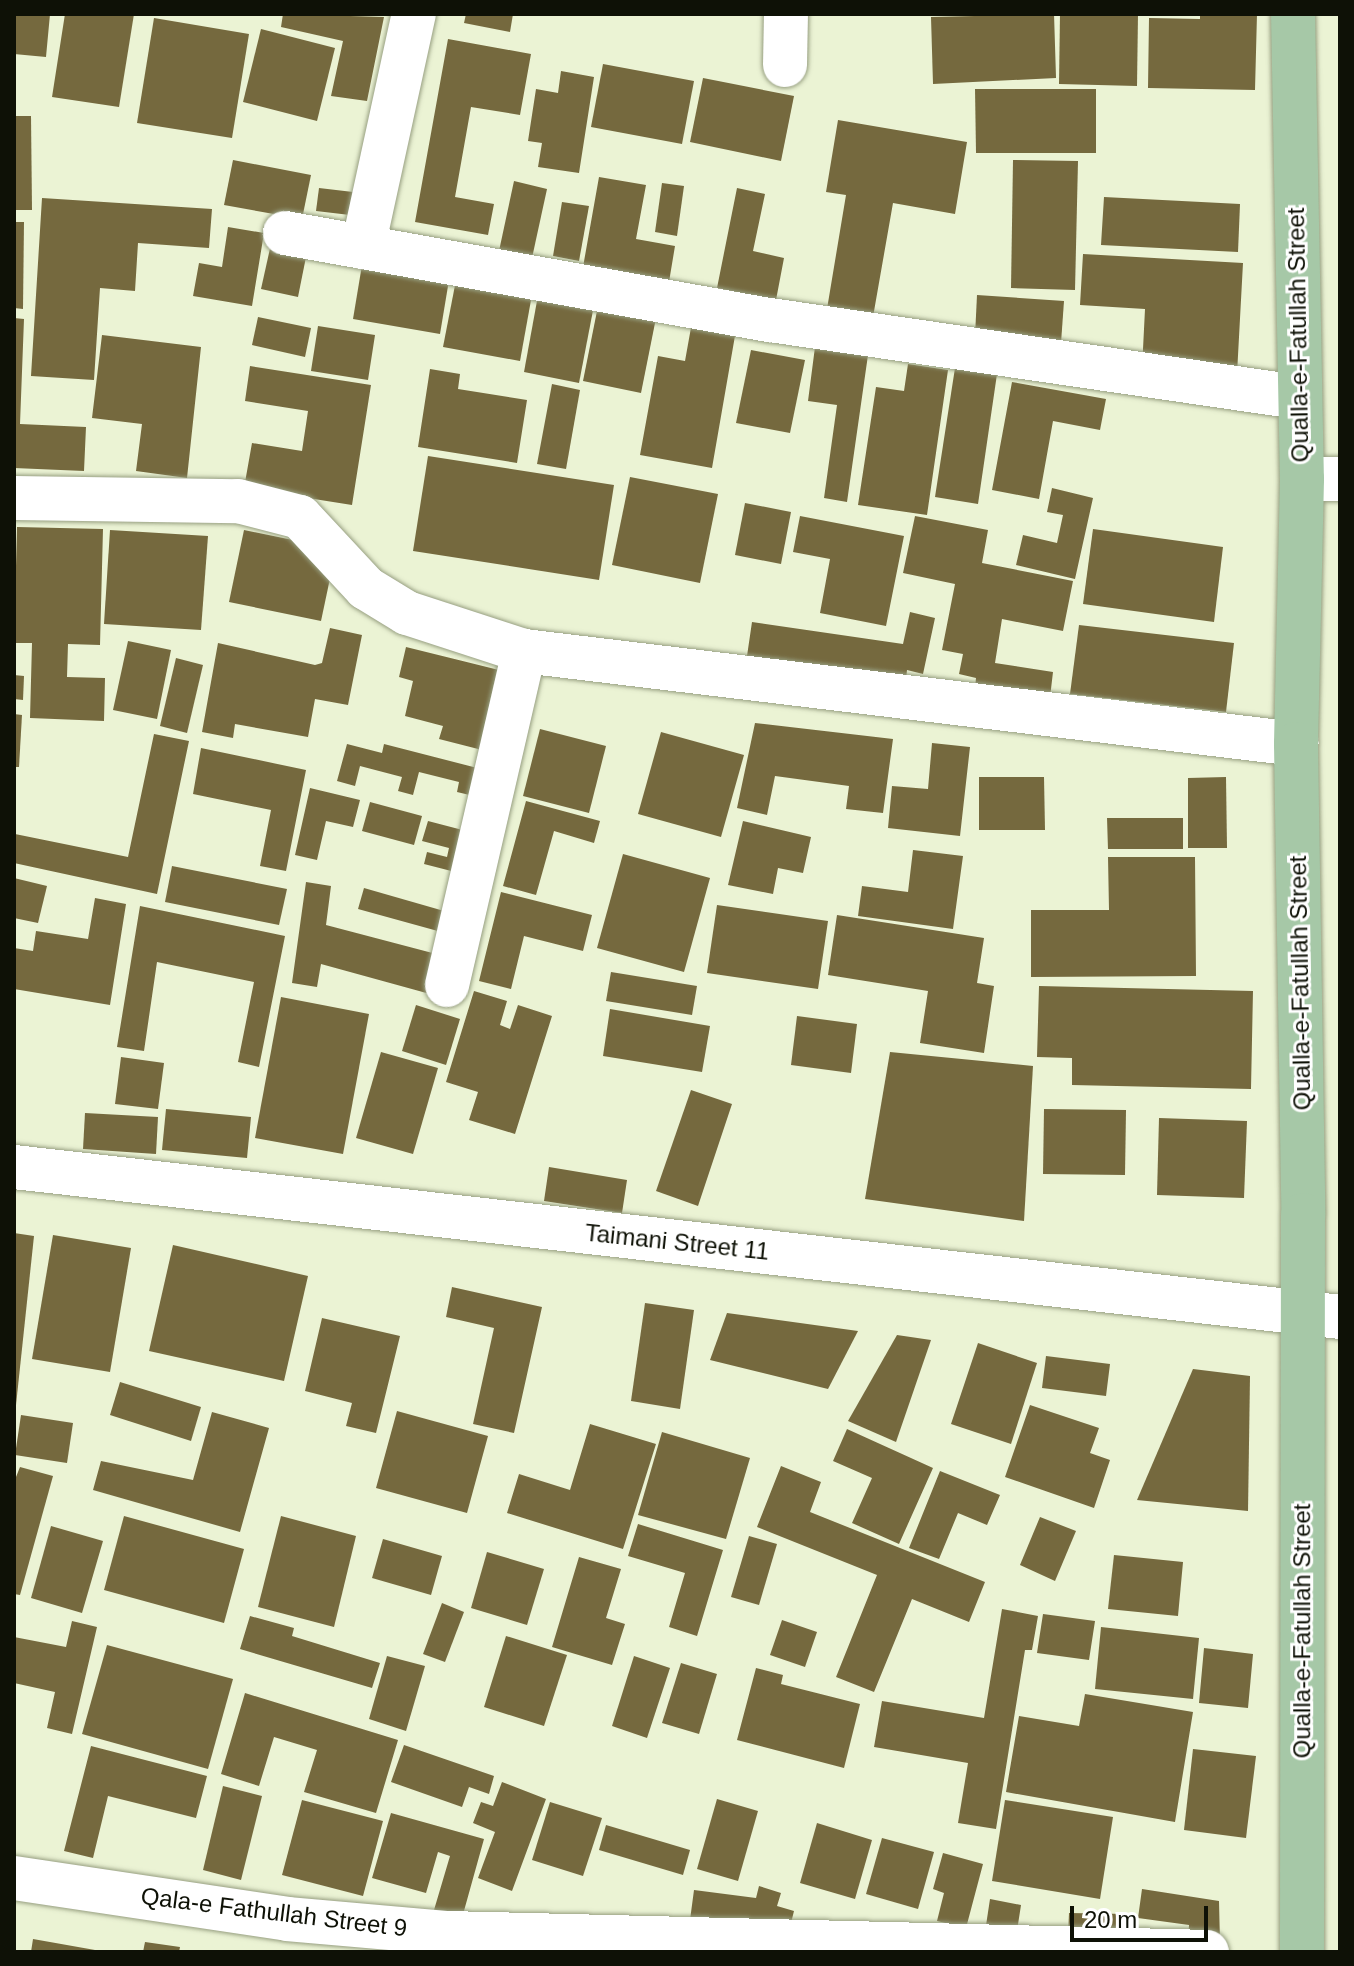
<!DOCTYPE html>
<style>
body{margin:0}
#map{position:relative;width:1354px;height:1966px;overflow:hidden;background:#ebf3d4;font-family:Arial,sans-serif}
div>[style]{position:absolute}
.building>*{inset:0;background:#75693e}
.roads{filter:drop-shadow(0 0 2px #979f81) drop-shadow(0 0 2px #979f81)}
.minor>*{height:44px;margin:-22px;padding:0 22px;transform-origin:22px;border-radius:22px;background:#fff}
.major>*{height:44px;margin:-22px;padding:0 22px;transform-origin:22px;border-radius:22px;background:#a6c8a7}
span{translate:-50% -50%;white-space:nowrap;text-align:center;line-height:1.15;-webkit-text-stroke:6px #fff;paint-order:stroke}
.street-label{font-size:24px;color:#0e1106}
.frame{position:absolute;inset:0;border:16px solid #0e1106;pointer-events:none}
.scale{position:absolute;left:1070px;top:1906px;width:138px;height:36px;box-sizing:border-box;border:4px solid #0e1106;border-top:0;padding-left:10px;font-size:24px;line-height:28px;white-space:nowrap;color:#0e1106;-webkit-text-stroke:6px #fff;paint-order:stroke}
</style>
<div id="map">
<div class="building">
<div style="clip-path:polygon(14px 14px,50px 14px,46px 57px,14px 54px)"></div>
<div style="clip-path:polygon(65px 14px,134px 14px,119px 107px,52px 97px)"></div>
<div style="clip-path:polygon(283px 14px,384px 17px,367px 101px,331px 96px,343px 41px,281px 27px)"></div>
<div style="clip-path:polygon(466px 14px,513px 14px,510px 32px,464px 23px)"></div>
<div style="clip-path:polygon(1054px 14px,1056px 78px,933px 84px,931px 17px)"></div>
<div style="clip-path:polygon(1060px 14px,1138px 14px,1137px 86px,1059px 84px)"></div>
<div style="clip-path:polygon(1200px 14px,1257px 14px,1255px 90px,1148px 88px,1149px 18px,1200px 19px)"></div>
<div style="clip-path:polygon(154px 18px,249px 34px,232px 138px,137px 123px)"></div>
<div style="clip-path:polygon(261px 29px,335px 48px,317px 121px,243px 102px)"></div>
<div style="clip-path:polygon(448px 39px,531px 54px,520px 115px,471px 107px,455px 197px,494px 204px,488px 235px,415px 222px)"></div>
<div style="clip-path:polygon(603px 64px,694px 81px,682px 144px,591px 127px)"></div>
<div style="clip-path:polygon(561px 71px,594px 77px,579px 173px,538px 167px,542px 143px,528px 141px,536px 89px,558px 93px)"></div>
<div style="clip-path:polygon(703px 78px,794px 96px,781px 161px,690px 142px)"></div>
<div style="clip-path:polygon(975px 89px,1096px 89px,1096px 153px,976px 153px)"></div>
<div style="clip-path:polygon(14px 116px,31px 116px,32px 210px,14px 210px)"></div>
<div style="clip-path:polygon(838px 120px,967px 142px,955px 214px,893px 203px,873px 317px,827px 309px,846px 195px,826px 192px)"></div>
<div style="clip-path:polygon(233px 160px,311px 175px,302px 219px,224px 205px)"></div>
<div style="clip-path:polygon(1013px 160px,1078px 161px,1075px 290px,1011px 288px)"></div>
<div style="clip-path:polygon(599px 177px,646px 185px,636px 239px,675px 246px,669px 282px,583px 267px)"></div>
<div style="clip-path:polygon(514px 181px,547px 189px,532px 258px,499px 251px)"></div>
<div style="clip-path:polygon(662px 183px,684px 186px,677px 236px,655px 232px)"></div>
<div style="clip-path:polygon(319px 188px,353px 192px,350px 215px,316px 211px)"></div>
<div style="clip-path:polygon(737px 188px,765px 194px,753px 251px,784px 258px,776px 300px,717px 288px)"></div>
<div style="clip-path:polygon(1104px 197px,1240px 204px,1238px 252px,1101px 245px)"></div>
<div style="clip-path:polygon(42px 198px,212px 209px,209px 248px,138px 243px,135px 291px,100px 288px,94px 380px,31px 376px)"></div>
<div style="clip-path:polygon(562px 202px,589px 206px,579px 261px,553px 256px)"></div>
<div style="clip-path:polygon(14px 222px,24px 222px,23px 309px,14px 308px)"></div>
<div style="clip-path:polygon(228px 227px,264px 233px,252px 306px,193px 296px,199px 263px,222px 267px)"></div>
<div style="clip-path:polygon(271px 244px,307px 252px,298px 297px,261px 289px)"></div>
<div style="clip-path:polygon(1083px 254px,1243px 263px,1237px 374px,1142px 369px,1145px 309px,1080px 305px)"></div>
<div style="clip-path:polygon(363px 259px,450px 274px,440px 334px,353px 319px)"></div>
<div style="clip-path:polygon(457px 275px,533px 289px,520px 361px,443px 347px)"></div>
<div style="clip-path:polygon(539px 290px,595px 300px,579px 383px,524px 372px)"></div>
<div style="clip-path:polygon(977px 295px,1064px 301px,1061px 343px,975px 336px)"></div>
<div style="clip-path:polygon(599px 301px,657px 313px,641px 393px,583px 381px)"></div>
<div style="clip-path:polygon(258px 317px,311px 328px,305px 357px,252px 345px)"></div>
<div style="clip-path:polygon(14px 318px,24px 319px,20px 424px,86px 427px,84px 471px,14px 468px)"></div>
<div style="clip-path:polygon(692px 322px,736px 330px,712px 468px,640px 455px,658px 356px,685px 361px)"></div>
<div style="clip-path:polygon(318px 326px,375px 335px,368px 380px,311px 371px)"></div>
<div style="clip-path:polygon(102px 335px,201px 347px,187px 478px,136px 471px,142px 424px,92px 418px)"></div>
<div style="clip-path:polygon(815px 347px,868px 355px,847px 502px,824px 498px,837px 405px,808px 401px)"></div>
<div style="clip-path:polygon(751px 350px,805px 360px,790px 433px,736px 423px)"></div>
<div style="clip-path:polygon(908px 364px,948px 370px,927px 515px,858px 505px,876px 387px,904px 391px)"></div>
<div style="clip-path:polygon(250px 366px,371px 385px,352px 505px,244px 488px,252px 443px,302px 451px,308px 411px,245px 401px)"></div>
<div style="clip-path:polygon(955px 368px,997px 374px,978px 504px,935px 497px)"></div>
<div style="clip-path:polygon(430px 369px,460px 374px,458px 389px,527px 400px,517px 463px,418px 447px)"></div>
<div style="clip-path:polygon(1012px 382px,1106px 399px,1100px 430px,1053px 421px,1039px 499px,992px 490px)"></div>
<div style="clip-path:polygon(552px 384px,580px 390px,566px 469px,537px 464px)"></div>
<div style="clip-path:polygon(428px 456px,614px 485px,599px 580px,413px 551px)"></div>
<div style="clip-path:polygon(630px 477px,718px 494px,700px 583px,612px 565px)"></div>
<div style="clip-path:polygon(1052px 488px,1093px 498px,1075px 579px,1016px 565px,1023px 535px,1057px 543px,1063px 515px,1047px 512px)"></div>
<div style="clip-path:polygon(745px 503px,791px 512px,781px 564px,735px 555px)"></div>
<div style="clip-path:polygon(800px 516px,904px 536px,886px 626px,820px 613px,830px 559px,793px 552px)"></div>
<div style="clip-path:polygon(915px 516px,988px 530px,982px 563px,1073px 581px,1063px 631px,1002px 619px,995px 663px,1053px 672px,1049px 706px,974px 698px,976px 678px,959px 674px,963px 654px,942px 650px,955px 584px,903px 573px)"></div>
<div style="clip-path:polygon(17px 527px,103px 529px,100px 645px,68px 644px,67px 677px,105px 678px,104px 721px,30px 718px,32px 643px,14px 643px)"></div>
<div style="clip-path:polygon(1093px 529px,1223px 547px,1214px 622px,1083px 604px)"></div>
<div style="clip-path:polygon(110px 530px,208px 536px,201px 630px,104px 624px)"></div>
<div style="clip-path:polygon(244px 530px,322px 546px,332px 569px,321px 621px,229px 602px)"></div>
<div style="clip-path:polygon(910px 612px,935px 618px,923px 674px,907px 670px,906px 679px,747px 656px,752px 622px,903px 644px)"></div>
<div style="clip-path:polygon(1079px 625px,1234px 643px,1226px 712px,1070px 694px)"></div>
<div style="clip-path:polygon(330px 628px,362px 635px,348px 705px,315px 699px,308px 737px,235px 724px,233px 738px,202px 732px,218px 643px,315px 665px,322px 663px)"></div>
<div style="clip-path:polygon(128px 641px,171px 650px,157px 719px,113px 710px)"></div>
<div style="clip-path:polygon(406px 647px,507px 672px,486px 751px,439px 739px,443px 726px,405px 716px,413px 681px,399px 677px)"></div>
<div style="clip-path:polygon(176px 658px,203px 665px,187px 733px,160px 726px)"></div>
<div style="clip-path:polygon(14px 675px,24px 676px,23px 700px,14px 699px)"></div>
<div style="clip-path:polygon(14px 714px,22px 715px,19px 767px,14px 767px)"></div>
<div style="clip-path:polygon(755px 723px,893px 739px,883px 813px,846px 809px,849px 786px,775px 776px,767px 815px,737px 808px)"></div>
<div style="clip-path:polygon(540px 729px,606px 746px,589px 813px,523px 796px)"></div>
<div style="clip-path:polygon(661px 732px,744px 755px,721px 837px,638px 814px)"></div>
<div style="clip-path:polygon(154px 734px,189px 741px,157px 894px,14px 863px,15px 834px,128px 857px)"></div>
<div style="clip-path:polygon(932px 743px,970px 747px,960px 836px,888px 828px,892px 786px,928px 789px)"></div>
<div style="clip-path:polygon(347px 744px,382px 753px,384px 744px,485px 770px,478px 797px,457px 792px,459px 782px,419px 772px,413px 795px,398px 791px,402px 777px,360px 766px,355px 786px,337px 781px)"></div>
<div style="clip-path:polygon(201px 748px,306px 770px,286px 871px,260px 866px,271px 810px,193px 794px)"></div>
<div style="clip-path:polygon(979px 777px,1044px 777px,1045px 830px,979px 830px)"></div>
<div style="clip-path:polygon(1226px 777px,1227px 848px,1188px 848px,1188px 778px)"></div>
<div style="clip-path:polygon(310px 788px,360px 800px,353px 827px,326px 821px,317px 860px,295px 855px)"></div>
<div style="clip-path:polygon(526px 801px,600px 821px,594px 843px,554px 831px,536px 895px,503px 886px)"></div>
<div style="clip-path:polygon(370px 802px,422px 816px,414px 845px,362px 831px)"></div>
<div style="clip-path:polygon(1107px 818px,1183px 818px,1183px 849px,1108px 849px)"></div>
<div style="clip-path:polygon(428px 821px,474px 833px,463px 874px,424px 864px,427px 852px,447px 857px,449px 848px,422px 841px)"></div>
<div style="clip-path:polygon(743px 821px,811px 837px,803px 873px,778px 868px,773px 894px,728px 885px)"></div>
<div style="clip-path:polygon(913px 850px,963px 856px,953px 929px,858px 916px,862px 886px,908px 892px)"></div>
<div style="clip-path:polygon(623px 854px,710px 878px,684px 972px,597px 948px)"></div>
<div style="clip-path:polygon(1108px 857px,1195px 857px,1196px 976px,1031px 977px,1031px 910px,1109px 910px)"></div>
<div style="clip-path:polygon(172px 866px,287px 889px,279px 925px,165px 902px)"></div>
<div style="clip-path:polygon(14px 878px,47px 886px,38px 923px,14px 918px)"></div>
<div style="clip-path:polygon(306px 882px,331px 886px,326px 925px,440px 955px,430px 994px,321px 964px,317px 987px,292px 983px)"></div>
<div style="clip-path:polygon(364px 888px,451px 913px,445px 933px,358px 909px)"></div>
<div style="clip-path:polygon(501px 892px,592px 915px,583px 951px,524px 936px,511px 989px,479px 981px)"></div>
<div style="clip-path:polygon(95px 898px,126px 904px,110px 1005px,14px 989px,14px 948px,33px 951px,36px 931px,88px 939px)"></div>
<div style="clip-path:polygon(717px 905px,828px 921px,818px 989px,707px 973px)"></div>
<div style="clip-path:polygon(140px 906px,285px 936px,259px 1067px,238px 1062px,254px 982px,157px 962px,144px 1051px,117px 1047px)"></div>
<div style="clip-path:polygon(837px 915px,984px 938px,977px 983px,994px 986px,984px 1053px,920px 1043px,928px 991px,828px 975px)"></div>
<div style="clip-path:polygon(611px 972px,697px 986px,692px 1015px,606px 1001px)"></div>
<div style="clip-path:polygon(1039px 986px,1253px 991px,1251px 1089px,1072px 1085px,1072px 1058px,1037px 1057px)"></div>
<div style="clip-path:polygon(474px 991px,507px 1001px,500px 1025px,510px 1029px,518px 1005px,552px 1016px,515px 1134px,469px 1120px,478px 1092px,446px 1082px)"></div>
<div style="clip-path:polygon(281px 997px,369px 1014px,343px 1154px,255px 1138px)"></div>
<div style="clip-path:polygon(416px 1005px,460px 1019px,446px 1065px,402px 1051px)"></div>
<div style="clip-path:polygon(610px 1009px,710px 1026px,702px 1072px,603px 1056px)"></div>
<div style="clip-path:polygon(797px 1016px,857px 1024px,851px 1073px,791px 1065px)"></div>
<div style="clip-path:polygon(381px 1052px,438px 1068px,413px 1154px,356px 1138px)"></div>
<div style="clip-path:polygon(890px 1052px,1033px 1066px,1024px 1221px,865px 1199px)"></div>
<div style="clip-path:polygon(121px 1057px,164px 1063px,158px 1109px,115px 1104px)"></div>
<div style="clip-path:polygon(691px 1090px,732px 1104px,698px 1206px,656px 1191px)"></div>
<div style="clip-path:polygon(166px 1109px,251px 1117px,247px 1158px,162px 1150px)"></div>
<div style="clip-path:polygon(1044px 1109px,1126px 1110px,1125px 1175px,1043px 1174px)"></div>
<div style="clip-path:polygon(85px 1113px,158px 1117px,156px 1154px,83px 1149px)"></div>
<div style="clip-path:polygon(1159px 1118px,1247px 1121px,1244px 1198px,1157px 1195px)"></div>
<div style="clip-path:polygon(549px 1167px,627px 1180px,622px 1213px,544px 1201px)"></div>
<div style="clip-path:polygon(14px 1233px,34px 1236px,16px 1405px,14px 1405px)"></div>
<div style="clip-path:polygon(53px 1235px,131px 1248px,110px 1372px,32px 1359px)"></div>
<div style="clip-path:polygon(173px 1245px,308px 1276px,284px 1381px,149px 1351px)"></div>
<div style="clip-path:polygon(452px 1287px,542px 1307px,514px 1433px,473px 1424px,494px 1328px,446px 1317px)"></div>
<div style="clip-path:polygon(645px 1303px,694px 1310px,680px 1409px,631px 1401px)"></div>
<div style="clip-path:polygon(727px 1313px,858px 1331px,828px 1389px,710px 1360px)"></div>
<div style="clip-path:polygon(322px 1318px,400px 1336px,376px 1433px,346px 1426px,352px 1403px,305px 1391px)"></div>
<div style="clip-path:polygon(897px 1335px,931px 1340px,896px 1442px,848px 1421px)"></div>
<div style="clip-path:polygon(978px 1343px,1037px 1363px,1011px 1444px,951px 1424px)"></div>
<div style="clip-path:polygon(1046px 1356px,1110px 1364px,1106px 1396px,1042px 1388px)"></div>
<div style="clip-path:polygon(1193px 1369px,1250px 1376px,1248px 1511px,1137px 1500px)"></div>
<div style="clip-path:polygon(120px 1382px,201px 1407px,191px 1441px,110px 1415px)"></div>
<div style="clip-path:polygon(1030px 1405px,1099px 1428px,1090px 1453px,1110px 1460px,1094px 1508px,1005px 1477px)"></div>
<div style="clip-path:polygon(397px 1411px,488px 1436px,467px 1513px,376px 1488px)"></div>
<div style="clip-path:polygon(212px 1412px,269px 1428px,240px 1532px,93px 1490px,101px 1461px,193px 1480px)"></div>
<div style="clip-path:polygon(21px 1415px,73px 1423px,67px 1463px,15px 1455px)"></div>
<div style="clip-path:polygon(590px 1424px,656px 1444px,623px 1549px,507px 1513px,519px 1474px,570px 1490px)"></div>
<div style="clip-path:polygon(847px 1429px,933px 1468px,899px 1544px,852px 1523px,872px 1478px,833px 1461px)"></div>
<div style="clip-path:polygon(662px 1432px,750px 1458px,726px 1539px,638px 1515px)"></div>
<div style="clip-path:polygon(781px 1466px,821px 1482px,810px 1512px,985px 1582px,969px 1622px,912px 1599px,874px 1692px,836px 1677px,877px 1575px,757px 1527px)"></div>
<div style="clip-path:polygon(20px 1467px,53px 1476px,20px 1595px,14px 1594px,14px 1482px)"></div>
<div style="clip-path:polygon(940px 1471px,1000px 1495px,987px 1525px,958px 1513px,939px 1559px,909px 1548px)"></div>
<div style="clip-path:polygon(124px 1516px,244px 1549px,224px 1623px,104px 1590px)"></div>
<div style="clip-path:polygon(281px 1516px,356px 1536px,334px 1627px,258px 1607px)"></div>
<div style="clip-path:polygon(1040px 1517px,1076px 1531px,1055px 1581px,1020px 1565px)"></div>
<div style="clip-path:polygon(638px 1524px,723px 1550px,697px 1636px,669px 1627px,685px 1573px,628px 1556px)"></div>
<div style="clip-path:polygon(51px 1526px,103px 1541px,82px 1613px,31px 1598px)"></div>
<div style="clip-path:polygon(749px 1536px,777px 1544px,759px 1605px,731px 1597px)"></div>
<div style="clip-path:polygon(383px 1539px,442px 1556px,431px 1595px,372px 1578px)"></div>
<div style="clip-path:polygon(487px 1552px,544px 1569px,527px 1625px,471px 1608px)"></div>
<div style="clip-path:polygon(1114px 1555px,1183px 1562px,1178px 1616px,1108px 1609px)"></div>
<div style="clip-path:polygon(579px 1557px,621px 1569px,606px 1618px,625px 1624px,612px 1665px,552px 1647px)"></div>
<div style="clip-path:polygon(442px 1603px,464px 1612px,445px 1662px,423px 1654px)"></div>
<div style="clip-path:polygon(1002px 1609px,1038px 1616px,1032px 1650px,1025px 1650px,996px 1829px,958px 1823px,968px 1763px,874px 1747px,882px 1701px,984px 1718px)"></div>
<div style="clip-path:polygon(1043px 1614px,1095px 1621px,1089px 1660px,1037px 1653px)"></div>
<div style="clip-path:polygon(250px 1616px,294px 1628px,292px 1636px,380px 1663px,372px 1688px,240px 1649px)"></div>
<div style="clip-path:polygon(782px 1620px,817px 1632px,805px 1667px,770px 1655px)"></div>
<div style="clip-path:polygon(72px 1621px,97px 1627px,72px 1734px,47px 1728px,55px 1692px,14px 1683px,14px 1637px,66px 1647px)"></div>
<div style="clip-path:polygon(1101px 1627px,1199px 1638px,1193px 1699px,1095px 1689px)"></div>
<div style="clip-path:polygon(506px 1636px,567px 1655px,544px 1726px,484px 1707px)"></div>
<div style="clip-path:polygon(107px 1645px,233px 1679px,208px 1769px,82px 1734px)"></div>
<div style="clip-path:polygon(1204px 1648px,1253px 1654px,1248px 1708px,1199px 1703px)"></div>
<div style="clip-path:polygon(387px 1656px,425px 1666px,406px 1731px,369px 1719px)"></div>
<div style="clip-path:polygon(634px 1656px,670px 1668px,647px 1738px,612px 1726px)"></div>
<div style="clip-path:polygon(681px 1663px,717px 1674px,699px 1734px,662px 1723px)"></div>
<div style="clip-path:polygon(756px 1668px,783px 1675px,781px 1684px,860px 1704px,844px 1768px,737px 1740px)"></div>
<div style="clip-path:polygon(245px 1693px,398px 1740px,376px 1813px,304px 1792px,317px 1750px,274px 1737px,259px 1786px,221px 1774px)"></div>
<div style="clip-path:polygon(1085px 1694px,1193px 1712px,1175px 1822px,1006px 1792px,1019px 1716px,1079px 1726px)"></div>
<div style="clip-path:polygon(404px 1745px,494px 1776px,489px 1794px,469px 1787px,462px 1807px,391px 1782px)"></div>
<div style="clip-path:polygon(91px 1746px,207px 1776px,196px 1818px,108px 1796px,93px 1858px,64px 1851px)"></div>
<div style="clip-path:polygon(1193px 1749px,1256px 1756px,1246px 1838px,1184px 1830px)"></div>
<div style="clip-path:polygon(502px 1782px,546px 1799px,512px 1891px,478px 1878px,495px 1832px,473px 1823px,481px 1802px,493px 1806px)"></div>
<div style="clip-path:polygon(223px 1786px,262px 1796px,241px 1880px,203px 1870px)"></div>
<div style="clip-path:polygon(717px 1799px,758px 1811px,738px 1881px,697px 1869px)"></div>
<div style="clip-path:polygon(302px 1800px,383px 1821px,363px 1896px,282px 1875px)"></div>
<div style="clip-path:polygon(1005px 1800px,1113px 1817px,1100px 1899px,992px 1881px)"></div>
<div style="clip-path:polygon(550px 1802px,602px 1818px,583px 1876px,532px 1860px)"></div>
<div style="clip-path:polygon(391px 1813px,484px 1839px,462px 1918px,434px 1910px,450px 1856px,438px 1852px,426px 1893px,372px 1878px)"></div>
<div style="clip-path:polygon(817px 1823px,872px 1840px,855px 1899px,800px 1883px)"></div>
<div style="clip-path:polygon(606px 1825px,690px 1850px,683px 1875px,599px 1850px)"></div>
<div style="clip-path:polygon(882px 1838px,934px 1852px,918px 1909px,866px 1894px)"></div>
<div style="clip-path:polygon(943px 1853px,983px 1864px,966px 1928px,937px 1921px,944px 1893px,933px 1889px)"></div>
<div style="clip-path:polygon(759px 1886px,781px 1893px,777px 1906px,794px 1911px,789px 1931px,690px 1920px,694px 1890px,756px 1898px)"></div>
<div style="clip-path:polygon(1142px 1889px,1219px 1901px,1220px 1943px,1188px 1942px,1189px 1925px,1138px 1918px)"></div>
<div style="clip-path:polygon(990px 1899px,1021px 1905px,1016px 1937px,985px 1932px)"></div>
<div style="clip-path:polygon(1069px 1913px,1128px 1914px,1127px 1938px,1068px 1937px)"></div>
<div style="clip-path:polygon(33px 1939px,95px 1950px,95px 1952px,31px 1952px)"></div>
<div style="clip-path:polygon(145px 1942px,180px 1947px,179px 1952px,143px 1952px)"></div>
</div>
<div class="roads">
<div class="minor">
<div style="left:785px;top:65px;width:51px;rotate:-88.9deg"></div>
<div style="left:285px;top:233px;width:493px;rotate:10.2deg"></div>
<div style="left:770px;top:320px;width:533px;rotate:8.31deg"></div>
<div style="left:363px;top:247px;width:239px;rotate:-77.7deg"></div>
<div style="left:1302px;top:479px;width:38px"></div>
<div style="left:14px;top:498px;width:224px;rotate:0.8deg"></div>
<div style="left:238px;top:501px;width:64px;rotate:14.5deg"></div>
<div style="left:300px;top:517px;width:97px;rotate:47.1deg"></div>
<div style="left:366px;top:588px;width:48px;rotate:31.4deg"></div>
<div style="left:407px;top:613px;width:123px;rotate:18deg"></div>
<div style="left:524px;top:651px;width:778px;rotate:6.87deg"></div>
<div style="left:447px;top:985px;width:343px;rotate:-77deg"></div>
<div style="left:14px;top:1167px;width:1334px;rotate:6.45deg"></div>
<div style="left:14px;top:1878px;width:276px;rotate:8.5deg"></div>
<div style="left:287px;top:1919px;width:162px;rotate:5deg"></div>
<div style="left:448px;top:1933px;width:759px;rotate:1.43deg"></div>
</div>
<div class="major">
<div style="left:1293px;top:14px;width:465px;rotate:88.9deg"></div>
<div style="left:1302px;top:479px;width:265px;rotate:91.3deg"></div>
<div style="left:1296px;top:744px;width:471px;rotate:89.1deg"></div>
<div style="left:1303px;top:1215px;width:737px;rotate:90.08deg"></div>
</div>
</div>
<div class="street-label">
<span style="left:1298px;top:335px;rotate:-91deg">Qualla-e-Fatullah Street</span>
<span style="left:1300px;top:983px;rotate:-91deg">Qualla-e-Fatullah Street</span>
<span style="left:677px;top:1242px;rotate:6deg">Taimani Street 11</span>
<span style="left:1302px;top:1631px;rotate:-90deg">Qualla-e-Fatullah Street</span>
<span style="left:274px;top:1912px;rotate:7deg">Qala-e Fathullah Street 9</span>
</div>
<div class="frame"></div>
<div class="scale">20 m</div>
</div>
